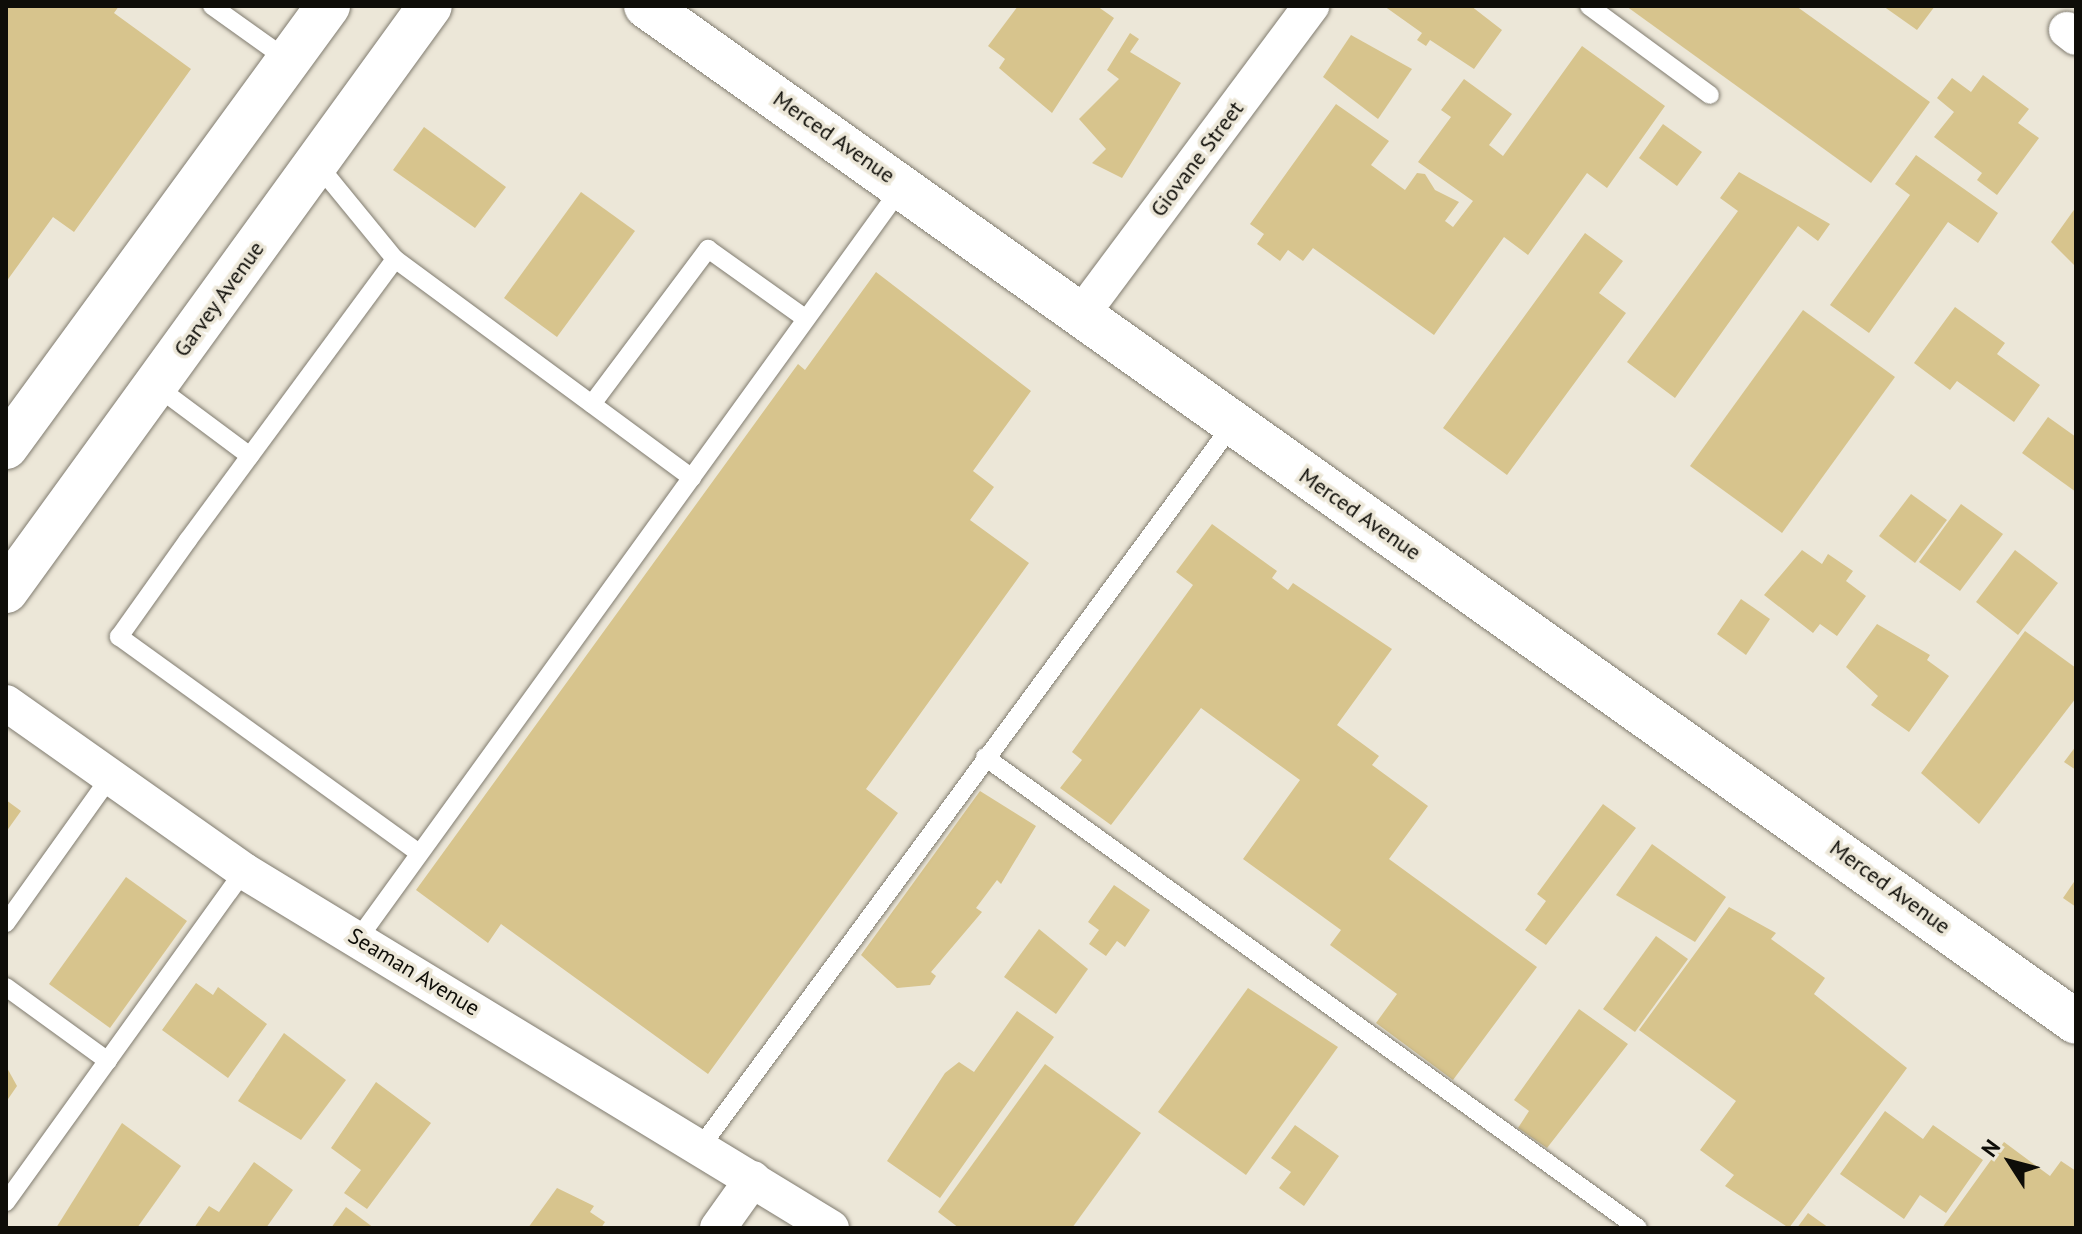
<!DOCTYPE html>
<style>
body{margin:0}
#map{position:relative;width:2082px;height:1234px;overflow:hidden;background:#ece7d8;font-family:"PT Sans",sans-serif}
div>[style]{position:absolute}
.building>*{inset:0;background:#d7c48d}
.roads{filter:drop-shadow(0 0 2px #817c70) drop-shadow(0 0 2px #817c70)}
.lane>*{height:18px;margin:-9px;padding:0 9px;transform-origin:9px;border-radius:9px;background:#fff}
.street>*{height:36px;margin:-18px;padding:0 18px;transform-origin:18px;border-radius:18px;background:#fff}
.secondary>*{height:44px;margin:-22px;padding:0 22px;transform-origin:22px;border-radius:22px;background:#fff}
.primary>*{height:44px;margin:-22px;padding:0 22px;transform-origin:22px;border-radius:22px;background:#fff}
span{translate:-50% -50%;white-space:nowrap;text-align:center;line-height:1.15;-webkit-text-stroke:7px #ece7d8;paint-order:stroke}
.street-label{font-size:22px;color:#0e0d08}
.frame{position:absolute;inset:0;border:8px solid #0e0d08;pointer-events:none}
.north{position:absolute;left:1970px;top:1122px;width:80px;height:80px;-webkit-text-stroke:6px #ece7d8;paint-order:stroke;rotate:306deg;font-size:22px;font-weight:700;line-height:32px;text-align:center;color:#0e0d08}
.north::after{content:'';display:block;margin:auto;width:28px;height:36px;background:#0e0d08;clip-path:polygon(50% 0,100% 100%,50% 72%,0 100%)}
</style>
<div id="map">
<div class="building">
<div style="clip-path:polygon(6px 6px,119px 6px,114px 13px,191px 69px,74px 232px,53px 217px,6px 282px)"></div>
<div style="clip-path:polygon(1018px 6px,1097px 6px,1114px 18px,1052px 113px,999px 68px,1005px 59px,988px 46px)"></div>
<div style="clip-path:polygon(1384px 6px,1471px 6px,1502px 30px,1474px 69px,1430px 40px,1426px 46px,1417px 40px,1422px 33px)"></div>
<div style="clip-path:polygon(1626px 6px,1796px 6px,1930px 102px,1871px 183px)"></div>
<div style="clip-path:polygon(1883px 6px,1935px 6px,1917px 30px)"></div>
<div style="clip-path:polygon(1130px 33px,1139px 39px,1130px 52px,1181px 83px,1122px 178px,1092px 163px,1106px 149px,1079px 119px,1119px 79px,1107px 70px)"></div>
<div style="clip-path:polygon(1351px 35px,1412px 69px,1378px 119px,1323px 77px)"></div>
<div style="clip-path:polygon(1582px 46px,1665px 106px,1607px 188px,1587px 173px,1528px 255px,1504px 237px,1434px 335px,1313px 248px,1303px 261px,1288px 250px,1280px 261px,1257px 244px,1264px 234px,1250px 224px,1336px 104px,1389px 141px,1371px 165px,1405px 190px,1417px 173px,1425px 174px,1435px 190px,1459px 202px,1445px 221px,1453px 227px,1473px 201px,1418px 162px,1451px 117px,1441px 110px,1464px 79px,1512px 114px,1489px 145px,1503px 156px)"></div>
<div style="clip-path:polygon(1983px 75px,2029px 109px,2018px 123px,2039px 138px,1997px 195px,1977px 180px,1982px 173px,1934px 137px,1954px 112px,1937px 98px,1952px 78px,1971px 92px)"></div>
<div style="clip-path:polygon(1663px 124px,1702px 152px,1677px 186px,1639px 158px)"></div>
<div style="clip-path:polygon(424px 127px,506px 187px,475px 228px,393px 170px)"></div>
<div style="clip-path:polygon(1916px 155px,1998px 213px,1978px 243px,1948px 222px,1869px 333px,1830px 305px,1910px 195px,1895px 184px)"></div>
<div style="clip-path:polygon(1739px 172px,1830px 224px,1818px 241px,1798px 226px,1675px 398px,1627px 362px,1738px 211px,1720px 198px)"></div>
<div style="clip-path:polygon(581px 192px,635px 231px,557px 337px,504px 298px)"></div>
<div style="clip-path:polygon(2076px 207px,2076px 267px,2051px 242px)"></div>
<div style="clip-path:polygon(1585px 233px,1623px 261px,1599px 293px,1626px 313px,1507px 475px,1443px 428px)"></div>
<div style="clip-path:polygon(876px 272px,1031px 391px,973px 471px,994px 487px,970px 520px,1029px 563px,866px 789px,898px 813px,708px 1074px,501px 924px,488px 943px,416px 890px,798px 364px,805px 370px)"></div>
<div style="clip-path:polygon(1955px 307px,2005px 343px,1997px 354px,2040px 385px,2014px 422px,1957px 381px,1950px 390px,1914px 363px)"></div>
<div style="clip-path:polygon(1803px 310px,1895px 377px,1782px 533px,1690px 466px)"></div>
<div style="clip-path:polygon(2048px 417px,2076px 437px,2076px 492px,2022px 453px)"></div>
<div style="clip-path:polygon(1911px 494px,1947px 520px,1915px 563px,1879px 536px)"></div>
<div style="clip-path:polygon(1961px 504px,2003px 534px,1960px 591px,1919px 562px)"></div>
<div style="clip-path:polygon(1212px 524px,1277px 571px,1272px 578px,1288px 590px,1293px 583px,1392px 649px,1337px 725px,1379px 756px,1372px 765px,1428px 806px,1389px 859px,1537px 967px,1453px 1080px,1376px 1023px,1397px 994px,1330px 945px,1341px 930px,1243px 859px,1300px 780px,1201px 708px,1111px 825px,1060px 788px,1082px 760px,1072px 752px,1193px 585px,1176px 572px)"></div>
<div style="clip-path:polygon(1802px 550px,1822px 564px,1828px 554px,1853px 571px,1846px 581px,1866px 596px,1837px 636px,1820px 624px,1813px 633px,1764px 595px)"></div>
<div style="clip-path:polygon(2015px 550px,2058px 583px,2018px 635px,1976px 602px)"></div>
<div style="clip-path:polygon(1741px 599px,1770px 619px,1746px 655px,1717px 634px)"></div>
<div style="clip-path:polygon(1877px 624px,1930px 655px,1927px 660px,1949px 676px,1909px 732px,1871px 705px,1878px 696px,1846px 667px)"></div>
<div style="clip-path:polygon(2025px 631px,2076px 668px,2076px 698px,1979px 824px,1921px 773px)"></div>
<div style="clip-path:polygon(2076px 746px,2076px 770px,2064px 762px)"></div>
<div style="clip-path:polygon(980px 791px,1036px 826px,1001px 884px,997px 880px,976px 908px,982px 912px,931px 972px,936px 976px,930px 985px,897px 988px,861px 955px)"></div>
<div style="clip-path:polygon(6px 800px,21px 811px,6px 832px)"></div>
<div style="clip-path:polygon(1603px 804px,1636px 828px,1546px 945px,1525px 930px,1546px 901px,1537px 894px)"></div>
<div style="clip-path:polygon(1652px 844px,1726px 897px,1695px 942px,1616px 895px)"></div>
<div style="clip-path:polygon(126px 877px,187px 921px,110px 1028px,49px 984px)"></div>
<div style="clip-path:polygon(2076px 879px,2076px 907px,2063px 898px)"></div>
<div style="clip-path:polygon(1114px 885px,1150px 910px,1125px 947px,1117px 941px,1106px 956px,1089px 944px,1099px 930px,1088px 922px)"></div>
<div style="clip-path:polygon(1729px 907px,1776px 933px,1771px 939px,1825px 978px,1814px 994px,1907px 1068px,1789px 1228px,1725px 1186px,1734px 1175px,1700px 1150px,1736px 1101px,1639px 1030px)"></div>
<div style="clip-path:polygon(1039px 929px,1088px 969px,1056px 1014px,1004px 977px)"></div>
<div style="clip-path:polygon(1656px 936px,1688px 959px,1635px 1032px,1603px 1009px)"></div>
<div style="clip-path:polygon(196px 983px,213px 995px,218px 987px,267px 1024px,228px 1078px,162px 1030px)"></div>
<div style="clip-path:polygon(1248px 988px,1338px 1047px,1246px 1175px,1158px 1112px)"></div>
<div style="clip-path:polygon(1579px 1009px,1628px 1044px,1547px 1148px,1518px 1128px,1529px 1111px,1514px 1100px)"></div>
<div style="clip-path:polygon(1017px 1011px,1054px 1037px,940px 1198px,887px 1161px,945px 1073px,959px 1062px,974px 1072px)"></div>
<div style="clip-path:polygon(284px 1033px,346px 1080px,301px 1140px,238px 1101px)"></div>
<div style="clip-path:polygon(1045px 1064px,1141px 1133px,1072px 1228px,959px 1228px,938px 1212px)"></div>
<div style="clip-path:polygon(6px 1066px,17px 1086px,6px 1102px)"></div>
<div style="clip-path:polygon(376px 1082px,431px 1123px,367px 1209px,344px 1193px,361px 1170px,331px 1148px)"></div>
<div style="clip-path:polygon(1885px 1111px,1923px 1139px,1933px 1125px,1983px 1160px,1946px 1213px,1920px 1195px,1904px 1219px,1840px 1174px)"></div>
<div style="clip-path:polygon(122px 1123px,181px 1166px,137px 1228px,56px 1228px)"></div>
<div style="clip-path:polygon(1295px 1125px,1339px 1156px,1304px 1206px,1279px 1188px,1291px 1172px,1271px 1158px)"></div>
<div style="clip-path:polygon(2004px 1142px,2050px 1176px,2061px 1161px,2076px 1171px,2076px 1228px,1942px 1228px)"></div>
<div style="clip-path:polygon(254px 1162px,293px 1190px,266px 1228px,194px 1228px,209px 1206px,219px 1212px)"></div>
<div style="clip-path:polygon(557px 1188px,594px 1206px,590px 1212px,605px 1222px,601px 1228px,528px 1228px)"></div>
<div style="clip-path:polygon(346px 1207px,374px 1228px,331px 1228px)"></div>
<div style="clip-path:polygon(1808px 1213px,1829px 1228px,1797px 1228px)"></div>
</div>
<div class="roads">
<div class="lane">
<div style="left:212px;top:6px;width:95px;rotate:35.5deg"></div>
<div style="left:1589px;top:6px;width:150px;rotate:36.3deg"></div>
<div style="left:318px;top:165px;width:122px;rotate:50.7deg"></div>
<div style="left:156px;top:386px;width:117px;rotate:36.7deg"></div>
<div style="left:592px;top:404px;width:194px;rotate:-53.2deg"></div>
<div style="left:708px;top:249px;width:120px;rotate:35.5deg"></div>
<div style="left:985px;top:757px;width:805px;rotate:35.8deg"></div>
<div style="left:419px;top:853px;width:370px;rotate:-144.2deg"></div>
<div style="left:119px;top:637px;width:119px;rotate:-54.6deg"></div>
<div style="left:188px;top:540px;width:349px;rotate:-53.6deg"></div>
<div style="left:395px;top:259px;width:369px;rotate:36.4deg"></div>
<div style="left:6px;top:923px;width:181px;rotate:-54.5deg"></div>
<div style="left:358px;top:939px;width:927px;rotate:-54.13deg"></div>
<div style="left:6px;top:987px;width:126px;rotate:36deg"></div>
<div style="left:702px;top:1145px;width:894px;rotate:-53.64deg"></div>
<div style="left:6px;top:1202px;width:408px;rotate:-54.3deg"></div>
</div>
<div class="street">
<div style="left:2067px;top:30px;width:11px;rotate:38deg"></div>
<div style="left:1083px;top:312px;width:382px;rotate:-53.3deg"></div>
<div style="left:6px;top:703px;width:291px;rotate:35.2deg"></div>
<div style="left:244px;top:871px;width:687px;rotate:31.31deg"></div>
<div style="left:718px;top:1228px;width:60px;rotate:-54.5deg"></div>
</div>
<div class="secondary">
<div style="left:646px;top:6px;width:1754px;rotate:35.39deg"></div>
</div>
<div class="primary">
<div style="left:6px;top:447px;width:546px;rotate:-53.86deg"></div>
<div style="left:6px;top:591px;width:722px;rotate:-54.07deg"></div>
</div>
</div>
<div class="street-label">
<span style="left:834px;top:137px;rotate:35deg">Merced Avenue</span>
<span style="left:1197px;top:159px;rotate:-53deg">Giovane Street</span>
<span style="left:219px;top:299px;rotate:-54deg">Garvey Avenue</span>
<span style="left:1360px;top:514px;rotate:35deg">Merced Avenue</span>
<span style="left:1890px;top:887px;rotate:36deg">Merced Avenue</span>
<span style="left:414px;top:972px;rotate:31deg">Seaman Avenue</span>
</div>
<div class="frame"></div>
<div class="north">N</div>
</div>
